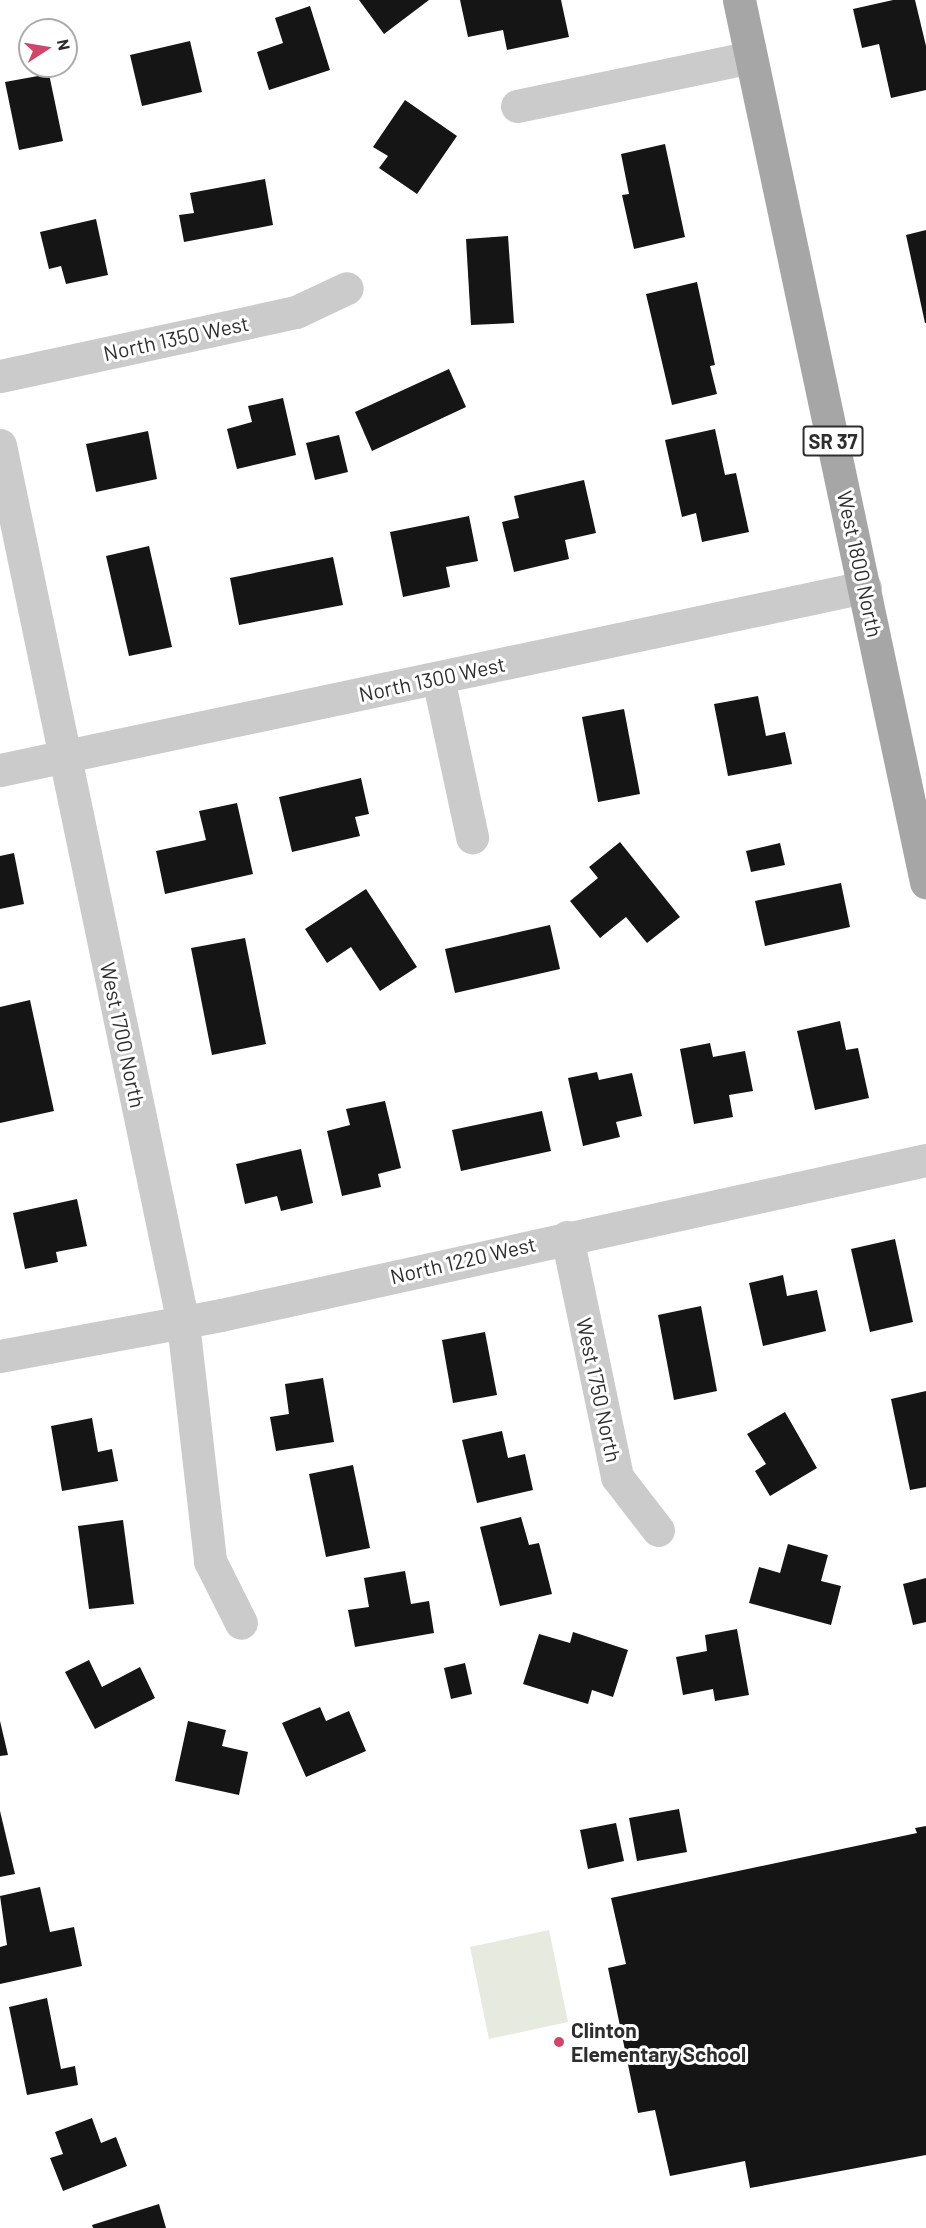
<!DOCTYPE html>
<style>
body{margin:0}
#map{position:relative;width:926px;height:2228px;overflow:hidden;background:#fff;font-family:Barlow,sans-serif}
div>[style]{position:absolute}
.green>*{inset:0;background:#e7eade}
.building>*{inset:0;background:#151515}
.minor>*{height:33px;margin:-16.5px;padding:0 16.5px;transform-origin:16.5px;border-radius:16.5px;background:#cbcbcb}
.major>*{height:33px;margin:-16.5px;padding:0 16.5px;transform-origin:16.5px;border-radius:16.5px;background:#a6a6a6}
.dots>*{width:16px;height:16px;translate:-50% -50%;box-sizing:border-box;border:3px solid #fff;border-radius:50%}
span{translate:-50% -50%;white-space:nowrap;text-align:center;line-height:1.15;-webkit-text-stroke:6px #fff;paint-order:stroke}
.shield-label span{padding:2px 4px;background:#fff;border:2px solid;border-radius:4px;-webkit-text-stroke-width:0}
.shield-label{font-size:20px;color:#2e2e2e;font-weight:700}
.street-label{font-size:21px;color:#2e2e2e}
.poi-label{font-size:21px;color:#2e2e2e;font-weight:700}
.left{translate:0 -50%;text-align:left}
.north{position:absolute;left:18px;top:18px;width:60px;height:60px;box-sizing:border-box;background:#fff;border:2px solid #ababab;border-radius:50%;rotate:78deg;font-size:16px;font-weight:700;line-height:24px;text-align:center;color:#2e2e2e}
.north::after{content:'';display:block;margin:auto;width:21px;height:27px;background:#d0466b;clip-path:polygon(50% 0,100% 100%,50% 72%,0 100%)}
</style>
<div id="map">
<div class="green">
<div style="clip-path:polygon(549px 1930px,568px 2022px,489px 2039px,470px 1947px)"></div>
</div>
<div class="building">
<div style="clip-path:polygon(359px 0,429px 0,384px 34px)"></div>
<div style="clip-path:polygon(460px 0,561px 0,569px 37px,507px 50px,503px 30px,468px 37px)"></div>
<div style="clip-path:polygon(893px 0,915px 0,926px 46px,926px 90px,891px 98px,879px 44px,862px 48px,853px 9px)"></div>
<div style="clip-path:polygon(310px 6px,330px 70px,269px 90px,257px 52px,283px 43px,275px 18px)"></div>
<div style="clip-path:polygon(190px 41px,202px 92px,142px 106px,130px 55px)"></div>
<div style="clip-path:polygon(49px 74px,63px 141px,19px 150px,5px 82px)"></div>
<div style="clip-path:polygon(405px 100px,457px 136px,417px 194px,379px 168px,388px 156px,373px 147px)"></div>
<div style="clip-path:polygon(665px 144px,685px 237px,634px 249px,622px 195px,629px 194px,621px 154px)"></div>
<div style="clip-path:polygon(265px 179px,273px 225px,184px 242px,179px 215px,194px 213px,190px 193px)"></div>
<div style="clip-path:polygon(96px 219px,108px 275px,66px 284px,61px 266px,49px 269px,40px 232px)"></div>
<div style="clip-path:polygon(926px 230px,926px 323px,925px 323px,906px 235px)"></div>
<div style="clip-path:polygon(508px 236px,514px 323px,471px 325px,466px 239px)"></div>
<div style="clip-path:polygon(697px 282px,715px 365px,710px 366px,717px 394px,672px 405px,646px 294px)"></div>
<div style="clip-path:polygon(449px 369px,466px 407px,372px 451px,355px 412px)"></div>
<div style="clip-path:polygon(283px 398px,296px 455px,237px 469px,227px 429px,252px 422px,248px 406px)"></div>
<div style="clip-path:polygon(715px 429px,725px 475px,736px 473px,749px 532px,702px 542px,696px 513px,682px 517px,665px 440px)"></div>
<div style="clip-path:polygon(148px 431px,157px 479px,96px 492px,86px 444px)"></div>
<div style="clip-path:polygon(339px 435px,348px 472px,315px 480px,306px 443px)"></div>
<div style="clip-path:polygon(584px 480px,596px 533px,565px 540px,569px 559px,514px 572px,502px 522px,519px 518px,514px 496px)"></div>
<div style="clip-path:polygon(469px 516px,478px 561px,446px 567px,450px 587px,403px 597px,390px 532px)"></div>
<div style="clip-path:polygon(149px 546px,172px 647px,129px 656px,106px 556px)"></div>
<div style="clip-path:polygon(333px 557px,343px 605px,239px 625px,230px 578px)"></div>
<div style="clip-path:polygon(758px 696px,766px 736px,785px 732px,792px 764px,728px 776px,714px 704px)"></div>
<div style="clip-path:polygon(624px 709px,640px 794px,598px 802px,582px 717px)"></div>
<div style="clip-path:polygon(361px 778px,369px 814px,355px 817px,360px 836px,292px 852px,279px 797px)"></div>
<div style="clip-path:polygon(237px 803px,253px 874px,165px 894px,156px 851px,206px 840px,199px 811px)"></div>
<div style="clip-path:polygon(620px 842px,680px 917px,647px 943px,626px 917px,600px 938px,570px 901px,598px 878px,589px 867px)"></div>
<div style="clip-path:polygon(780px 843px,785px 865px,751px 872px,746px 851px)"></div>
<div style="clip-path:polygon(14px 853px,24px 904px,0 909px,0 856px)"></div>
<div style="clip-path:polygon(841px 883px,850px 927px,765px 946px,755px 901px)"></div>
<div style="clip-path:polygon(366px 889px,417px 967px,380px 991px,351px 947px,327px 963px,305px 929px)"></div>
<div style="clip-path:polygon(550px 925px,560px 969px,455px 993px,445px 949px)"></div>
<div style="clip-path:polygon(245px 938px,266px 1044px,212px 1055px,191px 948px)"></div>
<div style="clip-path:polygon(30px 1000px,54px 1111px,0 1123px,0 1007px)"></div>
<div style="clip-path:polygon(840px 1021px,846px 1050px,858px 1048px,869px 1098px,815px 1110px,797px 1031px)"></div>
<div style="clip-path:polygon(710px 1043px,713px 1057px,745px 1051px,753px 1091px,729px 1095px,733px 1117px,694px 1124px,680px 1049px)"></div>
<div style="clip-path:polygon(597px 1072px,599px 1080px,632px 1073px,642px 1116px,616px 1122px,620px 1137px,583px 1146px,568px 1078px)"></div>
<div style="clip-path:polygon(385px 1101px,401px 1168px,378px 1174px,381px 1187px,342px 1196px,327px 1131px,350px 1125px,346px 1109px)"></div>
<div style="clip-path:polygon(542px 1111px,551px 1151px,461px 1171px,452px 1130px)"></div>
<div style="clip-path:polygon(301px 1149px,313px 1203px,281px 1211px,277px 1196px,245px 1204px,236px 1164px)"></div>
<div style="clip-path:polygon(77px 1199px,87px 1246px,56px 1252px,58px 1262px,25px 1269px,13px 1213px)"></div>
<div style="clip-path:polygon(895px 1239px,913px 1322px,870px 1332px,851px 1249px)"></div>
<div style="clip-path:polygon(783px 1275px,787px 1296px,817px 1290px,826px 1331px,763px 1346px,749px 1283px)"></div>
<div style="clip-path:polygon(701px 1306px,717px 1391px,674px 1400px,658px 1315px)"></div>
<div style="clip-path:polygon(485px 1332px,497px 1395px,453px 1403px,442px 1340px)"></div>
<div style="clip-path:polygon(323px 1378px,334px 1442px,276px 1451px,270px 1417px,289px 1414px,285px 1384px)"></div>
<div style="clip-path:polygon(926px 1391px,926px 1487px,910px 1490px,891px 1399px)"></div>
<div style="clip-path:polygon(785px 1412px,817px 1468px,770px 1496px,755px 1471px,766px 1464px,747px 1434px)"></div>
<div style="clip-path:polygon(92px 1418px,98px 1452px,112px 1449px,118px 1481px,62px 1491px,51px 1426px)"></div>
<div style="clip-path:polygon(502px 1431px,508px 1458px,525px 1454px,533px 1490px,477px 1503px,462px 1440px)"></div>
<div style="clip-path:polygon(353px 1465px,370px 1548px,326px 1557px,309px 1474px)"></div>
<div style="clip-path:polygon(521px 1517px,529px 1545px,539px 1543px,552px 1594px,500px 1606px,480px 1527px)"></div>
<div style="clip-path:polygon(123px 1520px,134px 1604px,89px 1609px,78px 1526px)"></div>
<div style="clip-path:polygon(788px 1544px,828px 1555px,821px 1581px,841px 1586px,831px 1625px,749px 1603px,759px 1567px,780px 1573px)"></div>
<div style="clip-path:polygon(405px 1571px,411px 1604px,429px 1601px,434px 1633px,355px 1647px,348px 1610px,369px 1607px,364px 1578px)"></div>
<div style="clip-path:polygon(926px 1578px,926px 1622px,913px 1625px,903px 1584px)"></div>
<div style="clip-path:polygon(737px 1629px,749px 1695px,715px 1701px,713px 1689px,683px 1695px,676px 1657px,707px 1651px,705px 1635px)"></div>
<div style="clip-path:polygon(573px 1632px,628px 1650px,613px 1697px,592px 1690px,588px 1704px,523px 1684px,539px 1634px,570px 1643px)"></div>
<div style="clip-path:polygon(89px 1660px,102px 1687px,140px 1667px,155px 1698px,95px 1729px,65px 1672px)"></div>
<div style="clip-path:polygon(465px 1663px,472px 1694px,451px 1699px,444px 1668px)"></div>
<div style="clip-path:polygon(320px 1707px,326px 1721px,349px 1711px,366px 1751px,306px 1777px,282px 1723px)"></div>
<div style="clip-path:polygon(0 1721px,8px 1755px,0 1756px)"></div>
<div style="clip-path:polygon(188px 1721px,226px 1730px,222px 1746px,248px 1752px,239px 1795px,175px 1781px)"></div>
<div style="clip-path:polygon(679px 1809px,687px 1852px,637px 1861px,629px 1818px)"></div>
<div style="clip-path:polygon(0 1811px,15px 1874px,0 1877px)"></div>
<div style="clip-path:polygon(616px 1823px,624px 1861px,588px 1869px,580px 1830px)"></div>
<div style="clip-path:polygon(926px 1826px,926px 2155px,750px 2188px,745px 2161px,670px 2176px,655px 2110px,638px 2113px,608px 1968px,626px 1964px,611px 1898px,917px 1833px,915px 1828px)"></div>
<div style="clip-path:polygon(40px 1887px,50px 1932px,74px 1927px,82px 1966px,0 1984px,0 1947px,7px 1945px,0 1896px)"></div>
<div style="clip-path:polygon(47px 1998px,61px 2069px,75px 2066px,78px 2085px,27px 2095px,9px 2007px)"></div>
<div style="clip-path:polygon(92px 2118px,101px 2143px,116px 2137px,127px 2166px,63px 2191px,50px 2158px,63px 2154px,55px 2132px)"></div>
<div style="clip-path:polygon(159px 2204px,166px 2228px,93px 2228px,92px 2225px)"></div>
</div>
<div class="minor">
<div style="left:517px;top:106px;width:239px;rotate:-11.8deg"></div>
<div style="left:0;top:376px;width:303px;rotate:-12.2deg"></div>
<div style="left:296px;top:312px;width:56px;rotate:-25.2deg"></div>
<div style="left:0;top:445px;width:897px;rotate:78.23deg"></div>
<div style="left:183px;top:1323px;width:240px;rotate:83.5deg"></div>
<div style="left:210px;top:1561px;width:69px;rotate:63.4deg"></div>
<div style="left:438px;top:678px;width:163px;rotate:77.9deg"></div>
<div style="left:0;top:770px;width:884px;rotate:-11.95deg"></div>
<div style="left:567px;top:1237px;width:245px;rotate:78.2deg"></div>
<div style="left:617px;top:1477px;width:67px;rotate:52.3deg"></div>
<div style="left:0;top:1356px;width:225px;rotate:-10.5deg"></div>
<div style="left:221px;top:1315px;width:722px;rotate:-12.4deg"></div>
</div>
<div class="major">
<div style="left:739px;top:0;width:902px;rotate:78.03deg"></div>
</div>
<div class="dots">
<div style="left:559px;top:2042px;background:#d0466b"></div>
</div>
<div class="shield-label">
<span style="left:833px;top:441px">SR 37</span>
</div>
<div class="street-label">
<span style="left:176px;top:338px;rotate:-12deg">North 1350 West</span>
<span style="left:860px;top:564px;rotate:78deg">West 1800 North</span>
<span style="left:432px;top:679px;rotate:-12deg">North 1300 West</span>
<span style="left:123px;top:1035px;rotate:78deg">West 1700 North</span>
<span style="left:463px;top:1260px;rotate:-13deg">North 1220 West</span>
<span style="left:599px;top:1390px;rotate:78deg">West 1750 North</span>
</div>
<div class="poi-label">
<span class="left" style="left:571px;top:2042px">Clinton<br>Elementary School</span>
</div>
<div class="north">N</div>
</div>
